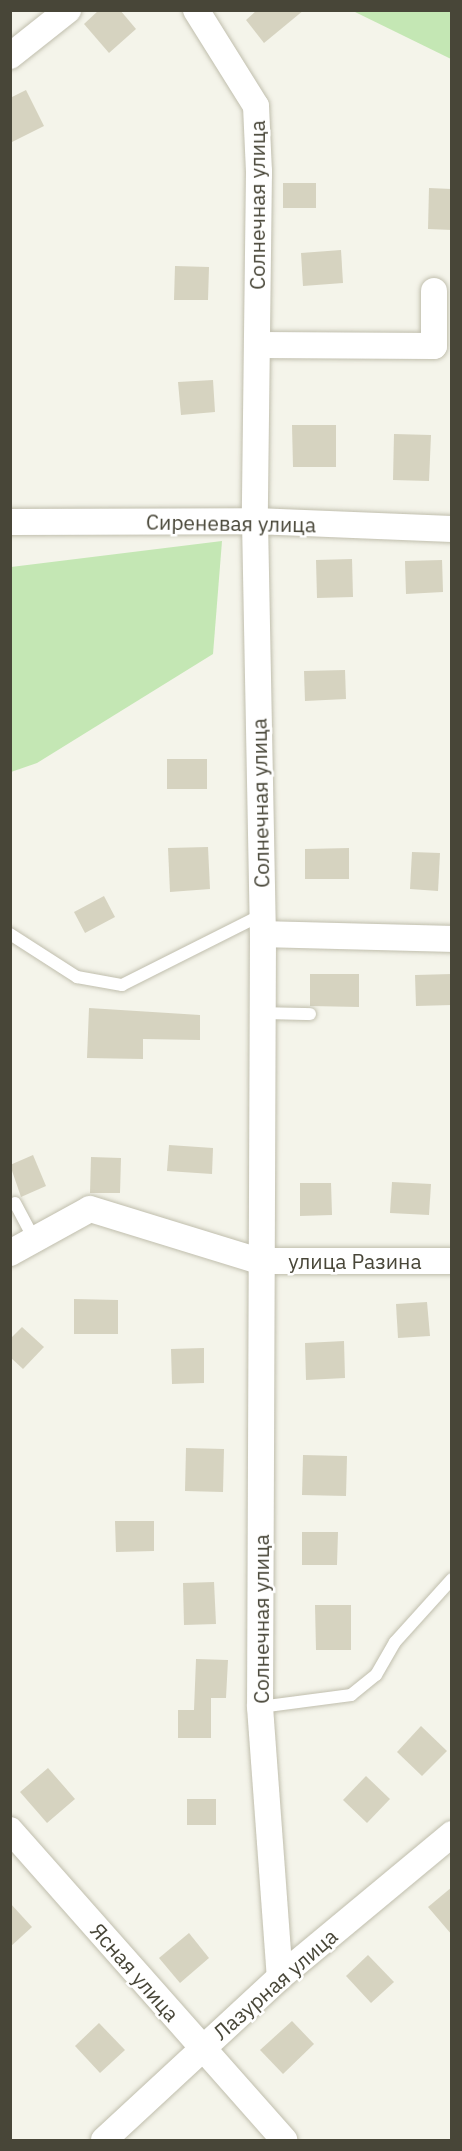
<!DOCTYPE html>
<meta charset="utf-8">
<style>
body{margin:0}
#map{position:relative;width:462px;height:2151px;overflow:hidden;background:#f4f4ea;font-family:"IBM Plex Sans",sans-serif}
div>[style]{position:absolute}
.green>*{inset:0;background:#c4e7b4}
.building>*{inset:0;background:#d6d3c0}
.roads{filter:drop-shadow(0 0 2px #c0bead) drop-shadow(0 0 2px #c0bead)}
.lane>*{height:12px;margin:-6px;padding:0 6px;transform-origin:6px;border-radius:6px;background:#fff}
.street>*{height:26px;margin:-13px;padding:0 13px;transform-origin:13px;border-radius:13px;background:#fff}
span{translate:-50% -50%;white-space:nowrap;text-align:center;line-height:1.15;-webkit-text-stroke:5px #fff;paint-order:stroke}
.street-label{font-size:21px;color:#484638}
.frame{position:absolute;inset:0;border:12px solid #484638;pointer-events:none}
</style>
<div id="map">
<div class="green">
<div style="clip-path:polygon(353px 11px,451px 11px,451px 59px)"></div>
<div style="clip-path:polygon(222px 541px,213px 654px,37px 763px,11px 772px,11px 567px)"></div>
</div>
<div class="building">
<div style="clip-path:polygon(99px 10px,120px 10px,136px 29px,109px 53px,84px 24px)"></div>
<div style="clip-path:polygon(257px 10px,304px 10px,264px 43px,246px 20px)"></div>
<div style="clip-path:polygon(26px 90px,44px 126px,10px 143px,10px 98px)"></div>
<div style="clip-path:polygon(283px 183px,316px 183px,316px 208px,283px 208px)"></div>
<div style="clip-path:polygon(429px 188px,452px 189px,452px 230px,428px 229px)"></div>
<div style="clip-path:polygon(341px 250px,343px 283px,303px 286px,301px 253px)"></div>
<div style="clip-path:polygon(175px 266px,209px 267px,208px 300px,174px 300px)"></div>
<div style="clip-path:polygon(213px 380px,215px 412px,181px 415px,178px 382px)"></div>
<div style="clip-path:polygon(292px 425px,336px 425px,336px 467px,293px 467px)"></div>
<div style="clip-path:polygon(394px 434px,431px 435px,429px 481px,393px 480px)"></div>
<div style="clip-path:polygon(352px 559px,353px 597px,317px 598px,316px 560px)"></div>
<div style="clip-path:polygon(442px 560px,443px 592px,406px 594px,405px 561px)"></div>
<div style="clip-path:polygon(345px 670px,346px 699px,305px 701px,304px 671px)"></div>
<div style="clip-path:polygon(167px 759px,207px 759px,207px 789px,167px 789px)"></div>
<div style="clip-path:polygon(208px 847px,210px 889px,170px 892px,168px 848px)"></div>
<div style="clip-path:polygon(349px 848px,349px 879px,305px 879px,305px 849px)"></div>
<div style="clip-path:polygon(412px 852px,440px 853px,438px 891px,410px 889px)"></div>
<div style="clip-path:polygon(104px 896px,115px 917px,85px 933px,74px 912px)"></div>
<div style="clip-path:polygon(310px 974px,359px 974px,359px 1007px,310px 1006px)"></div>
<div style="clip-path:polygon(452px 974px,452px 1005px,416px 1006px,415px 975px)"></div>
<div style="clip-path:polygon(89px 1008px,200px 1015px,200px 1040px,143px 1039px,143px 1059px,87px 1058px)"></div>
<div style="clip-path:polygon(169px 1145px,213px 1148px,212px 1174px,167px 1171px)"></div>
<div style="clip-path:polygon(33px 1155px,46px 1186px,21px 1197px,10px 1165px)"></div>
<div style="clip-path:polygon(91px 1157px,121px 1158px,120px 1193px,90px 1193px)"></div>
<div style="clip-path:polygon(392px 1182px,431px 1184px,429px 1215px,390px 1213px)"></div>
<div style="clip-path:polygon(300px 1183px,331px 1183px,332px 1215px,300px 1216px)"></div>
<div style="clip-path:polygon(74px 1299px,118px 1300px,118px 1334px,74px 1334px)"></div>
<div style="clip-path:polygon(427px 1302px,430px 1336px,398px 1338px,396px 1304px)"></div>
<div style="clip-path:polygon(22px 1327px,44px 1347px,23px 1369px,10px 1357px,10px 1339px)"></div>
<div style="clip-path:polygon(344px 1341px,345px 1378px,306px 1380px,305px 1343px)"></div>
<div style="clip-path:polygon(204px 1348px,204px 1383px,172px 1384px,171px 1349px)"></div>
<div style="clip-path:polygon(186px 1448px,224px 1449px,223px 1492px,185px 1491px)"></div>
<div style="clip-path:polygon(303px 1455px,347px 1456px,346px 1496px,302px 1495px)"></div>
<div style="clip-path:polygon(115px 1521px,154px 1521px,154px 1551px,116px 1552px)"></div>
<div style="clip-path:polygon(302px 1532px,338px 1532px,337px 1565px,302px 1565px)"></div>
<div style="clip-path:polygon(214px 1582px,216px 1624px,184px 1625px,183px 1583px)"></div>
<div style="clip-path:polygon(315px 1605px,351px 1605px,351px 1650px,316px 1650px)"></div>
<div style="clip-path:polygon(196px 1659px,228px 1660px,226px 1698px,211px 1698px,211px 1738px,178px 1738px,178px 1710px,194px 1710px)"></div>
<div style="clip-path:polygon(421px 1726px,447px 1751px,422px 1776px,397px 1752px)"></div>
<div style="clip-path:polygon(48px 1768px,75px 1799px,47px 1823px,20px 1792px)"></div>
<div style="clip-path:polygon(366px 1776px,390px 1799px,367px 1823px,343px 1800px)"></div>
<div style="clip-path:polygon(187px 1799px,216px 1799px,216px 1825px,187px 1825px)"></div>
<div style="clip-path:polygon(452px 1887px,452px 1935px,428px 1907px)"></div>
<div style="clip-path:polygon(10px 1903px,32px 1927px,10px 1947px)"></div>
<div style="clip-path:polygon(189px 1933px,209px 1958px,180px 1983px,159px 1958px)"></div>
<div style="clip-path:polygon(368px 1955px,394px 1982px,371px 2003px,346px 1976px)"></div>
<div style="clip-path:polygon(292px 2021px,314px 2044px,283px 2074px,260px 2050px)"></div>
<div style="clip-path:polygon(99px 2023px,125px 2050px,100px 2073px,75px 2046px)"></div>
</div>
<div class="roads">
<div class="lane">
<div style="left:10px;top:934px;width:80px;rotate:32.7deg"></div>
<div style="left:77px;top:977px;width:46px;rotate:10.1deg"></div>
<div style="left:122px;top:985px;width:158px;rotate:-26.7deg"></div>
<div style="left:262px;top:1013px;width:48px;rotate:1.2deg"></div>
<div style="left:15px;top:1203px;width:40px;rotate:62deg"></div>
<div style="left:260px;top:1707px;width:92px;rotate:-7.5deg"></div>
<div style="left:351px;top:1695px;width:32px;rotate:-39deg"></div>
<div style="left:376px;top:1675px;width:38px;rotate:-60deg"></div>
<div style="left:395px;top:1642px;width:85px;rotate:-47.9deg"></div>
</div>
<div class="street">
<div style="left:196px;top:10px;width:113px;rotate:58deg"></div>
<div style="left:256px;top:106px;width:65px;rotate:87.4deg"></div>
<div style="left:259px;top:171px;width:350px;rotate:90.7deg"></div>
<div style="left:255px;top:521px;width:413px;rotate:88.9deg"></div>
<div style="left:263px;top:934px;width:773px;rotate:90.22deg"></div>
<div style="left:260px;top:1707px;width:271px;rotate:85.8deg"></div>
<div style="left:10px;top:56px;width:74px;rotate:-38.4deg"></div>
<div style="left:257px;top:345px;width:177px;rotate:0.3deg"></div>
<div style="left:434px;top:346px;width:55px;rotate:-90deg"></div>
<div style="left:10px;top:522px;width:245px;rotate:-0.2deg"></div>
<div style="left:255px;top:521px;width:197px;rotate:2.3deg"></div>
<div style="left:263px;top:934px;width:189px;rotate:1.5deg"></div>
<div style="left:10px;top:1253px;width:91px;rotate:-28.8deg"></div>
<div style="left:90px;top:1209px;width:177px;rotate:17.1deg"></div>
<div style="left:259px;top:1261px;width:193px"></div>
<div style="left:10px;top:1830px;width:414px;rotate:48.5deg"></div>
<div style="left:104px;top:2140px;width:240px;rotate:-42.8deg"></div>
<div style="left:280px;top:1977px;width:224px;rotate:-39.7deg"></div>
</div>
</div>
<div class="street-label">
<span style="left:257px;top:205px;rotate:-90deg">Солнечная улица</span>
<span style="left:231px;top:523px;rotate:1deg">Сиреневая улица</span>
<span style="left:260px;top:803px;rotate:-91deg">Солнечная улица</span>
<span style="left:355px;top:1261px">улица Разина</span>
<span style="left:261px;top:1619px;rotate:-90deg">Солнечная улица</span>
<span style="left:135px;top:1972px;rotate:49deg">Ясная улица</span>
<span style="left:275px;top:1984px;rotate:-41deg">Лазурная улица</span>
</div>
<div class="frame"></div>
</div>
